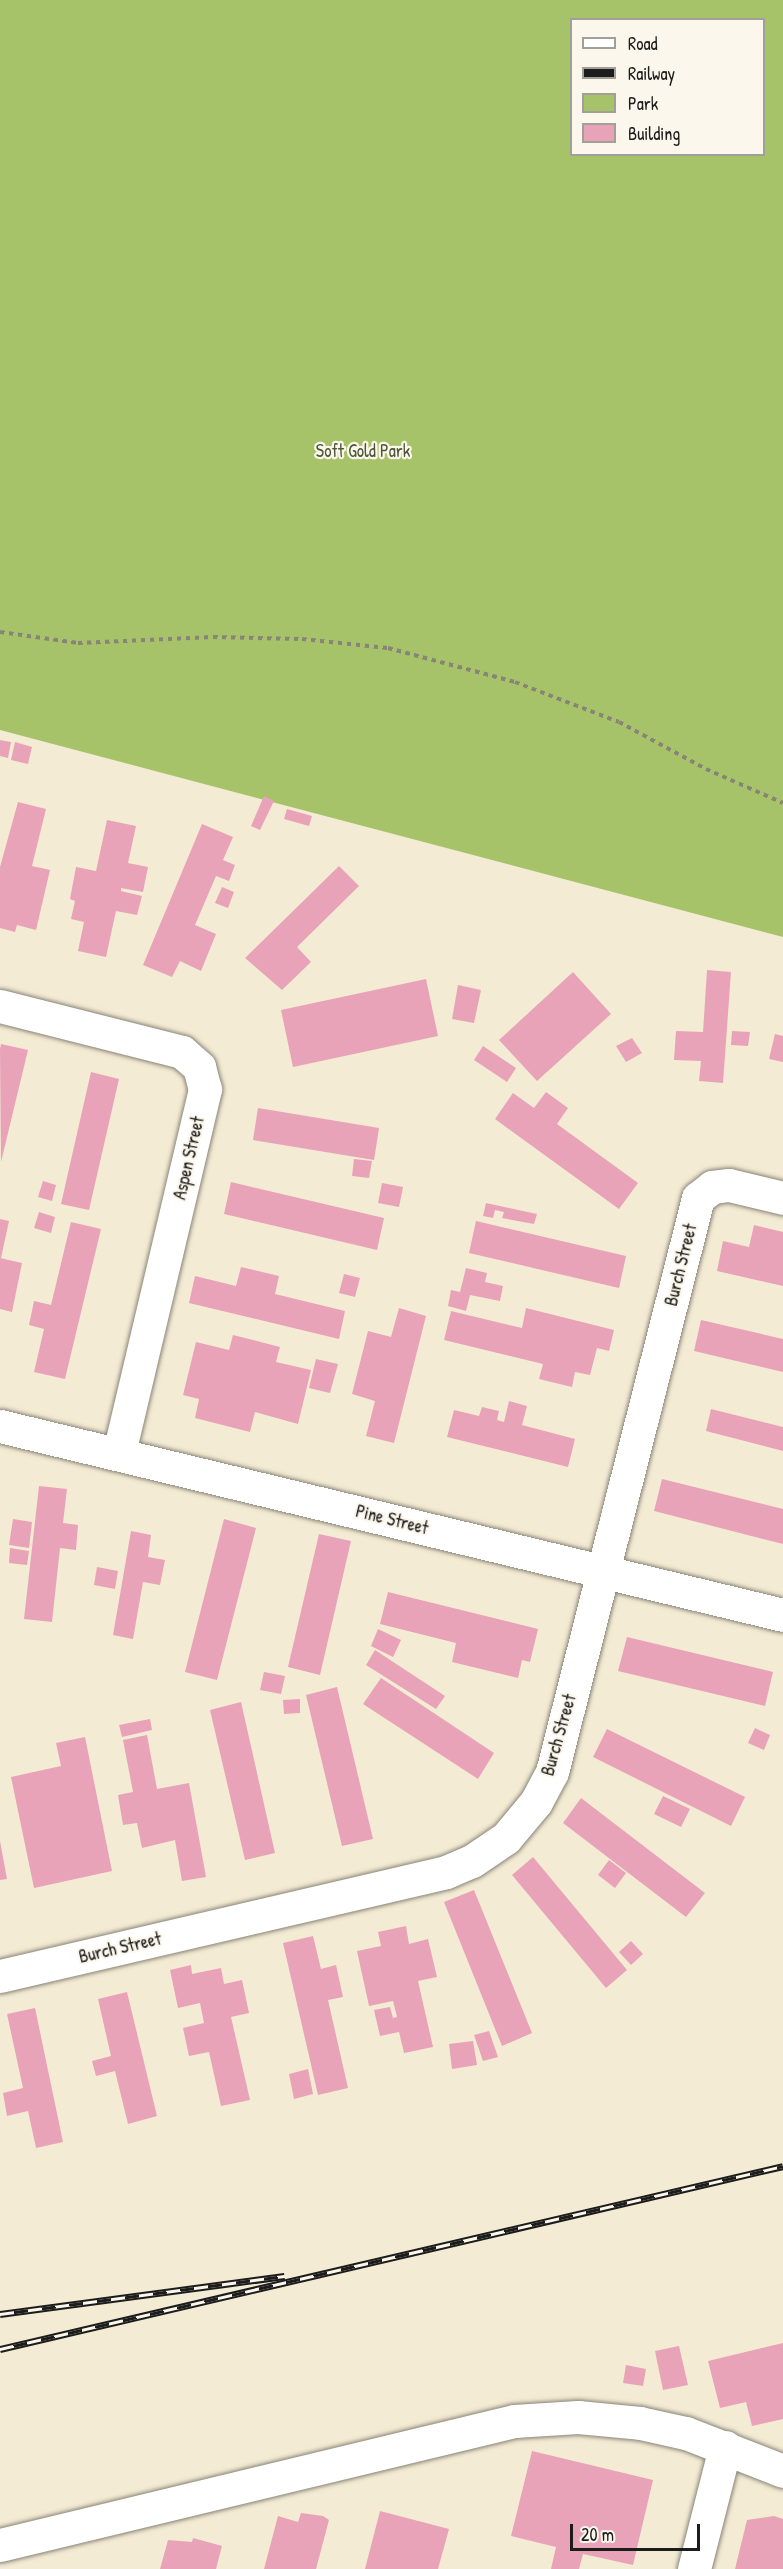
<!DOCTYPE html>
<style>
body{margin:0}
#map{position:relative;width:783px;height:2569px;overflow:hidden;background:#f4ebd4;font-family:"Patrick Hand",sans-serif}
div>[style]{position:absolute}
.green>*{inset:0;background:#a7c36a}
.building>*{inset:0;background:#e9a3b8}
.path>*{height:4px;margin-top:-2px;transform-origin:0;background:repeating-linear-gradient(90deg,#888478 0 4.5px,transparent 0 9px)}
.roads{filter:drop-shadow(0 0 2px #888478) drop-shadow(0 0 2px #888478)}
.street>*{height:33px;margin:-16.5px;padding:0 16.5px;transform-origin:16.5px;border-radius:16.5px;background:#fff}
.rail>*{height:7px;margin-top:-3.5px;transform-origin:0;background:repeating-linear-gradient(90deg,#fbf7ec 0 14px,#1c1c1c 0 28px);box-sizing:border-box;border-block:2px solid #1c1c1c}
span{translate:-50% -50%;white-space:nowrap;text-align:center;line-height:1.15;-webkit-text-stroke:4.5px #fbf7ec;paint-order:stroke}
.park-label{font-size:18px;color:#4d5637}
.street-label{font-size:18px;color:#1c1c1c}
.legend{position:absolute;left:570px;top:18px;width:195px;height:138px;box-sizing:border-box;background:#fbf7ec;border:2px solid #a29f99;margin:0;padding:8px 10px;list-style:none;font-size:18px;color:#1c1c1c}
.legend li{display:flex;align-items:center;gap:12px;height:30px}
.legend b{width:30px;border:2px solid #a29f99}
.scale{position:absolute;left:570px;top:2524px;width:130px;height:27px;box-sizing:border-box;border:3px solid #1c1c1c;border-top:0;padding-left:8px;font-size:18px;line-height:21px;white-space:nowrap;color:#1c1c1c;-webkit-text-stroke:4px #fbf7ec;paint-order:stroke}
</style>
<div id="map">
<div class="green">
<div style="clip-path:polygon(evenodd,0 0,783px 0,783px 937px,0 730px,0 0,572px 20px,764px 20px,764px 154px,572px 154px,572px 20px)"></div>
</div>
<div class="building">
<div style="clip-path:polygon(0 740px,11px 742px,8px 758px,0 756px)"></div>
<div style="clip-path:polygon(15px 742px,32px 747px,28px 764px,11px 760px)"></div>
<div style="clip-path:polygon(264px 796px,274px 801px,260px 830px,251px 826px)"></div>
<div style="clip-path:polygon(18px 802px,46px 809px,32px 866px,50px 870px,36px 930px,17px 925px,15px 932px,0 928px,0 867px)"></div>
<div style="clip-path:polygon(287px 809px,312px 816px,309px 826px,284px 819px)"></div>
<div style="clip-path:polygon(107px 820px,136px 826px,128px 863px,148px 867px,143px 892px,121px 888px,121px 891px,142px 896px,137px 915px,116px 911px,106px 957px,78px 951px,84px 922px,71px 919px,75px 901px,70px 899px,76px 867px,96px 871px)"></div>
<div style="clip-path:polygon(202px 824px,233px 837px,223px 860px,235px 865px,229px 881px,216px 876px,195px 925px,216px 934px,201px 971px,180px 961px,172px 977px,143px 965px)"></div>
<div style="clip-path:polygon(339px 866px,359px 886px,297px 947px,311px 962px,282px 990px,245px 958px)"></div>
<div style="clip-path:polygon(222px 887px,234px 892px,228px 908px,215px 903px)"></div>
<div style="clip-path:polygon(707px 970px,731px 972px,723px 1083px,699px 1081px,701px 1061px,674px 1060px,676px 1031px,703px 1032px)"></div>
<div style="clip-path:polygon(573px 972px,611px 1014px,537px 1081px,499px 1040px)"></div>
<div style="clip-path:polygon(426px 979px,438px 1036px,293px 1067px,281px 1010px)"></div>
<div style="clip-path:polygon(458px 985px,481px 990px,474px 1023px,452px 1019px)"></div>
<div style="clip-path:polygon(732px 1031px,750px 1032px,748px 1046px,731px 1045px)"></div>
<div style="clip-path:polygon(775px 1034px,783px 1036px,783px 1062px,769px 1059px)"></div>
<div style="clip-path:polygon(632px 1038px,642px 1053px,626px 1062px,616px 1046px)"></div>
<div style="clip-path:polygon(1px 1044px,28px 1050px,1px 1162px,0 1049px)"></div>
<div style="clip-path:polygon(483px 1046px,516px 1068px,507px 1082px,474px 1060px)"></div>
<div style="clip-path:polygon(91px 1072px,119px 1079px,89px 1210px,61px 1204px)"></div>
<div style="clip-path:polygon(546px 1092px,568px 1108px,557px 1124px,638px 1183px,619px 1209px,495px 1119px,513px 1093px,534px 1108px)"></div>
<div style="clip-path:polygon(258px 1108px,379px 1128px,374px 1160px,253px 1140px)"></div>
<div style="clip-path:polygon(354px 1159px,372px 1161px,369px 1178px,352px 1176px)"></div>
<div style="clip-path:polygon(43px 1181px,56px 1185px,52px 1201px,38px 1197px)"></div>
<div style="clip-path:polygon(231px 1182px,384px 1218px,377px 1250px,224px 1214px)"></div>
<div style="clip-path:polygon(382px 1183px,403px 1187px,399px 1207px,378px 1203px)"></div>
<div style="clip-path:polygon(486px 1203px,537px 1214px,534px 1224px,502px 1218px,504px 1212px,495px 1210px,493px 1218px,483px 1216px)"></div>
<div style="clip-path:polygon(39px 1212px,55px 1217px,51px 1233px,34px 1228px)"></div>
<div style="clip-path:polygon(0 1219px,9px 1221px,1px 1258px,0 1258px)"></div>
<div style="clip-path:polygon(476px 1221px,626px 1256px,619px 1288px,469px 1253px)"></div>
<div style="clip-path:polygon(71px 1222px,101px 1229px,65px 1379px,34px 1372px,44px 1329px,29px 1325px,34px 1301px,51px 1305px)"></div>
<div style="clip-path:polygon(754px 1225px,783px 1232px,783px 1286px,717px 1271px,723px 1241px,749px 1247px)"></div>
<div style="clip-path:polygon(0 1258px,22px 1263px,12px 1312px,0 1309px)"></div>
<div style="clip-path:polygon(241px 1267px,279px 1276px,275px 1294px,345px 1311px,339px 1339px,189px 1303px,195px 1276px,236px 1286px)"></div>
<div style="clip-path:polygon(466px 1268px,487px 1273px,485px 1282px,503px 1286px,500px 1301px,470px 1295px,466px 1311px,448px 1306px,451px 1290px,460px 1292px)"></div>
<div style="clip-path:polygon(344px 1274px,360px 1278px,355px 1297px,339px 1293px)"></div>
<div style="clip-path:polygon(399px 1308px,426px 1316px,394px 1443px,366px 1436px,375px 1401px,352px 1394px,368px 1331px,391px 1337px)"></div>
<div style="clip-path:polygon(526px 1308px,614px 1330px,609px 1351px,597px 1348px,590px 1375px,575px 1372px,572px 1387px,539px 1379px,543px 1364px,444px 1340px,451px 1311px,522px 1328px)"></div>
<div style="clip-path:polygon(701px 1320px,783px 1339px,783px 1372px,694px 1351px)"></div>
<div style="clip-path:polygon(233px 1335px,280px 1347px,276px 1362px,311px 1370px,298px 1424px,255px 1412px,250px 1432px,195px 1418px,199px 1399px,183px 1395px,196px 1342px,229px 1350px)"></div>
<div style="clip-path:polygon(316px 1359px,338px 1364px,330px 1393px,309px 1388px)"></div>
<div style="clip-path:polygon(509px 1401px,527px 1406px,522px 1425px,575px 1439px,568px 1467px,447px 1437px,454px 1410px,479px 1416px,482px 1407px,499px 1411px,497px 1420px,504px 1422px)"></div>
<div style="clip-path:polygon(711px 1409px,783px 1427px,783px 1451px,706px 1431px)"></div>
<div style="clip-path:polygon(662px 1479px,783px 1509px,783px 1544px,654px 1511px)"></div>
<div style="clip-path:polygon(39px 1486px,67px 1489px,63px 1523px,78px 1525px,76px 1550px,60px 1548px,52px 1622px,24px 1619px)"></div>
<div style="clip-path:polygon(13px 1519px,32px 1522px,29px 1548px,9px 1545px)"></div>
<div style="clip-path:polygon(224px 1519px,256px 1528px,217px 1680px,185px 1672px)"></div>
<div style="clip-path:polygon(131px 1531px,151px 1535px,148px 1557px,165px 1560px,160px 1585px,143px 1582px,133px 1639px,113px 1635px)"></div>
<div style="clip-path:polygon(319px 1534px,351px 1541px,320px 1675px,288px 1667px)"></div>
<div style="clip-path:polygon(10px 1548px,29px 1551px,27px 1565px,9px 1563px)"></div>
<div style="clip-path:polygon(97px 1567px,118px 1571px,115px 1589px,94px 1585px)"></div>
<div style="clip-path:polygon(388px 1592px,538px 1629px,530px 1662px,522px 1660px,518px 1678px,452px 1662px,456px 1643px,380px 1624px)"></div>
<div style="clip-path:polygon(378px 1629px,401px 1640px,393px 1657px,371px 1646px)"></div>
<div style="clip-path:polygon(627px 1637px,773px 1672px,765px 1706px,618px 1671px)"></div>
<div style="clip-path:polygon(375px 1650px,445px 1696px,436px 1709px,366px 1665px)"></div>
<div style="clip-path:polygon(264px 1672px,285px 1676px,281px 1694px,260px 1690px)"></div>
<div style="clip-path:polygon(381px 1678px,494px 1753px,478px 1779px,363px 1704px)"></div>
<div style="clip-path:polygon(337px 1687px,373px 1839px,342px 1846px,306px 1695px)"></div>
<div style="clip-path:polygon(300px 1699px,300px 1713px,284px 1714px,283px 1700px)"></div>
<div style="clip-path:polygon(241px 1702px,275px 1853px,245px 1860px,210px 1710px)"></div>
<div style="clip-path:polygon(150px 1719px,152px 1730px,122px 1737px,119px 1725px)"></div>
<div style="clip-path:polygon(755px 1728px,770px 1735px,764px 1750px,748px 1743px)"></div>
<div style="clip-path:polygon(607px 1729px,745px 1797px,731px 1826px,593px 1757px)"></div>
<div style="clip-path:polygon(147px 1735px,157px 1789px,189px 1783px,206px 1877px,182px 1881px,175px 1840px,142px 1848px,137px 1823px,123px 1825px,118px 1795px,133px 1792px,123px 1740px)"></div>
<div style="clip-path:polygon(85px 1737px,112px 1871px,34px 1888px,11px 1777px,61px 1766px,56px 1743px)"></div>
<div style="clip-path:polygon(663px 1796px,690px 1809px,681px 1827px,654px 1814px)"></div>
<div style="clip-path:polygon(581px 1798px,705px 1893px,686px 1917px,563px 1823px)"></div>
<div style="clip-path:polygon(0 1841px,7px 1879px,0 1880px)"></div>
<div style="clip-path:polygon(533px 1857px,627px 1970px,606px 1988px,512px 1875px)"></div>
<div style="clip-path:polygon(609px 1860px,626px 1873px,615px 1888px,598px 1875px)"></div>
<div style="clip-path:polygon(474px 1890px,532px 2033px,502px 2046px,444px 1902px)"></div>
<div style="clip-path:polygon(406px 1926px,409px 1944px,428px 1939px,437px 1977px,418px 1981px,433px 2047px,404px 2053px,399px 2032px,380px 2036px,374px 2010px,390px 2007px,393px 2018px,397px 2017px,393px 2001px,369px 2006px,357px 1951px,381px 1946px,378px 1932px)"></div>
<div style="clip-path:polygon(313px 1936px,321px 1969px,336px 1965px,343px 1997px,328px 2000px,348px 2088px,318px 2095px,283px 1943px)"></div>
<div style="clip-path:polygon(631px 1941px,643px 1954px,631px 1965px,619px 1952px)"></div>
<div style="clip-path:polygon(191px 1965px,192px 1974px,221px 1968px,224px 1984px,242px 1980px,249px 2013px,231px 2017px,250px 2100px,221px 2106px,209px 2052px,189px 2056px,183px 2028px,204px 2023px,200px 2003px,178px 2008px,170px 1970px)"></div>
<div style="clip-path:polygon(127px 1992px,157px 2116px,128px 2124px,115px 2071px,96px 2076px,92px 2061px,111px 2056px,98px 1999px)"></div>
<div style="clip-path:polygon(35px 2008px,63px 2142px,36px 2148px,28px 2111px,7px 2116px,3px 2093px,23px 2088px,7px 2014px)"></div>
<div style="clip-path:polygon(489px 2031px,498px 2057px,483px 2061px,474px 2035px)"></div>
<div style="clip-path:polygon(473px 2041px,477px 2065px,452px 2069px,449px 2044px)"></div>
<div style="clip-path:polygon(308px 2069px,313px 2094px,294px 2099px,289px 2074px)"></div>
<div style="clip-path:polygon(783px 2343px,783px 2419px,752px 2426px,746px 2402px,720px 2408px,708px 2361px)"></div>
<div style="clip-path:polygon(679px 2346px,688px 2385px,663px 2390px,655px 2351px)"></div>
<div style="clip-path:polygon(626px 2365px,646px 2369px,643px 2386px,623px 2383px)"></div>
<div style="clip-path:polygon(532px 2451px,653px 2480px,633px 2565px,583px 2554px,579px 2569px,551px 2569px,556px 2547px,511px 2536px)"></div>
<div style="clip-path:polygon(380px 2511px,449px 2529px,438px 2569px,365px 2569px)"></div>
<div style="clip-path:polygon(301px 2513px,323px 2516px,329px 2520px,316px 2569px,264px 2569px,278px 2516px,298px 2522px)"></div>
<div style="clip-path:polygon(774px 2516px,783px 2519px,783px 2569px,735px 2569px,747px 2520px)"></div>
<div style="clip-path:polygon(193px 2538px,222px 2546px,216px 2569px,160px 2569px,168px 2540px,192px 2542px)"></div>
</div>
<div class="path">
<div style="left:0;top:632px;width:79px;rotate:8deg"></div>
<div style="left:78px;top:643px;width:135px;rotate:-2.5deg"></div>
<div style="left:213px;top:637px;width:89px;rotate:1.3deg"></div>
<div style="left:302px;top:639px;width:86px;rotate:6deg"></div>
<div style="left:388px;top:648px;width:131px;rotate:15deg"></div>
<div style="left:515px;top:682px;width:111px;rotate:21deg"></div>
<div style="left:619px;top:722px;width:99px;rotate:28.4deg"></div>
<div style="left:706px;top:769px;width:84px;rotate:23.8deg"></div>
</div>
<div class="roads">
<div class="street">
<div style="left:0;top:1006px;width:188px;rotate:14.2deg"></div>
<div style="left:182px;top:1052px;width:23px;rotate:41deg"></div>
<div style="left:199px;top:1067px;width:23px;rotate:75deg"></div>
<div style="left:205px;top:1089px;width:375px;rotate:103.3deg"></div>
<div style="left:0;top:1426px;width:805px;rotate:13.57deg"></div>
<div style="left:0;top:1976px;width:458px;rotate:-13.1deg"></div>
<div style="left:446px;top:1872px;width:28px;rotate:-23deg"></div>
<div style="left:472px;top:1861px;width:41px;rotate:-34.1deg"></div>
<div style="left:506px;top:1838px;width:47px;rotate:-50.2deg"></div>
<div style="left:536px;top:1802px;width:34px;rotate:-62deg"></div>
<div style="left:552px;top:1772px;width:592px;rotate:-75.73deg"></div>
<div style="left:698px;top:1198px;width:18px;rotate:-38deg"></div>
<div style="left:712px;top:1187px;width:17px;rotate:-7deg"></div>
<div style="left:729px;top:1185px;width:56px;rotate:13.5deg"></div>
<div style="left:0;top:2545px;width:529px;rotate:-13.56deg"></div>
<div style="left:514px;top:2421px;width:64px;rotate:-3.6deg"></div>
<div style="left:578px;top:2417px;width:62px;rotate:5.5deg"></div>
<div style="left:640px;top:2423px;width:47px;rotate:12.3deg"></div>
<div style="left:686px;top:2433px;width:104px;rotate:21.4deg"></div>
<div style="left:694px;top:2569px;width:126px;rotate:-75.7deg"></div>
</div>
</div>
<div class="rail">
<div style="left:0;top:2314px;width:287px;rotate:-7.6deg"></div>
<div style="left:0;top:2349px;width:804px;rotate:-13.15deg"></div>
</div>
<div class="park-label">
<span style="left:363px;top:451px">Soft Gold Park</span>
</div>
<div class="street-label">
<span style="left:189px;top:1158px;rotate:-77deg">Aspen Street</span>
<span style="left:681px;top:1265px;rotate:-76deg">Burch Street</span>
<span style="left:392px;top:1520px;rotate:14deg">Pine Street</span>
<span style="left:559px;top:1735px;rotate:-74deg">Burch Street</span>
<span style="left:120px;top:1948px;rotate:-13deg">Burch Street</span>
</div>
<ul class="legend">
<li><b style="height:8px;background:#fff"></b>Road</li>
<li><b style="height:8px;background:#1c1c1c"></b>Railway</li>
<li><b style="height:16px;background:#a7c36a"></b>Park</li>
<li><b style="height:16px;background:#e9a3b8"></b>Building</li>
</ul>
<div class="scale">20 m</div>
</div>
